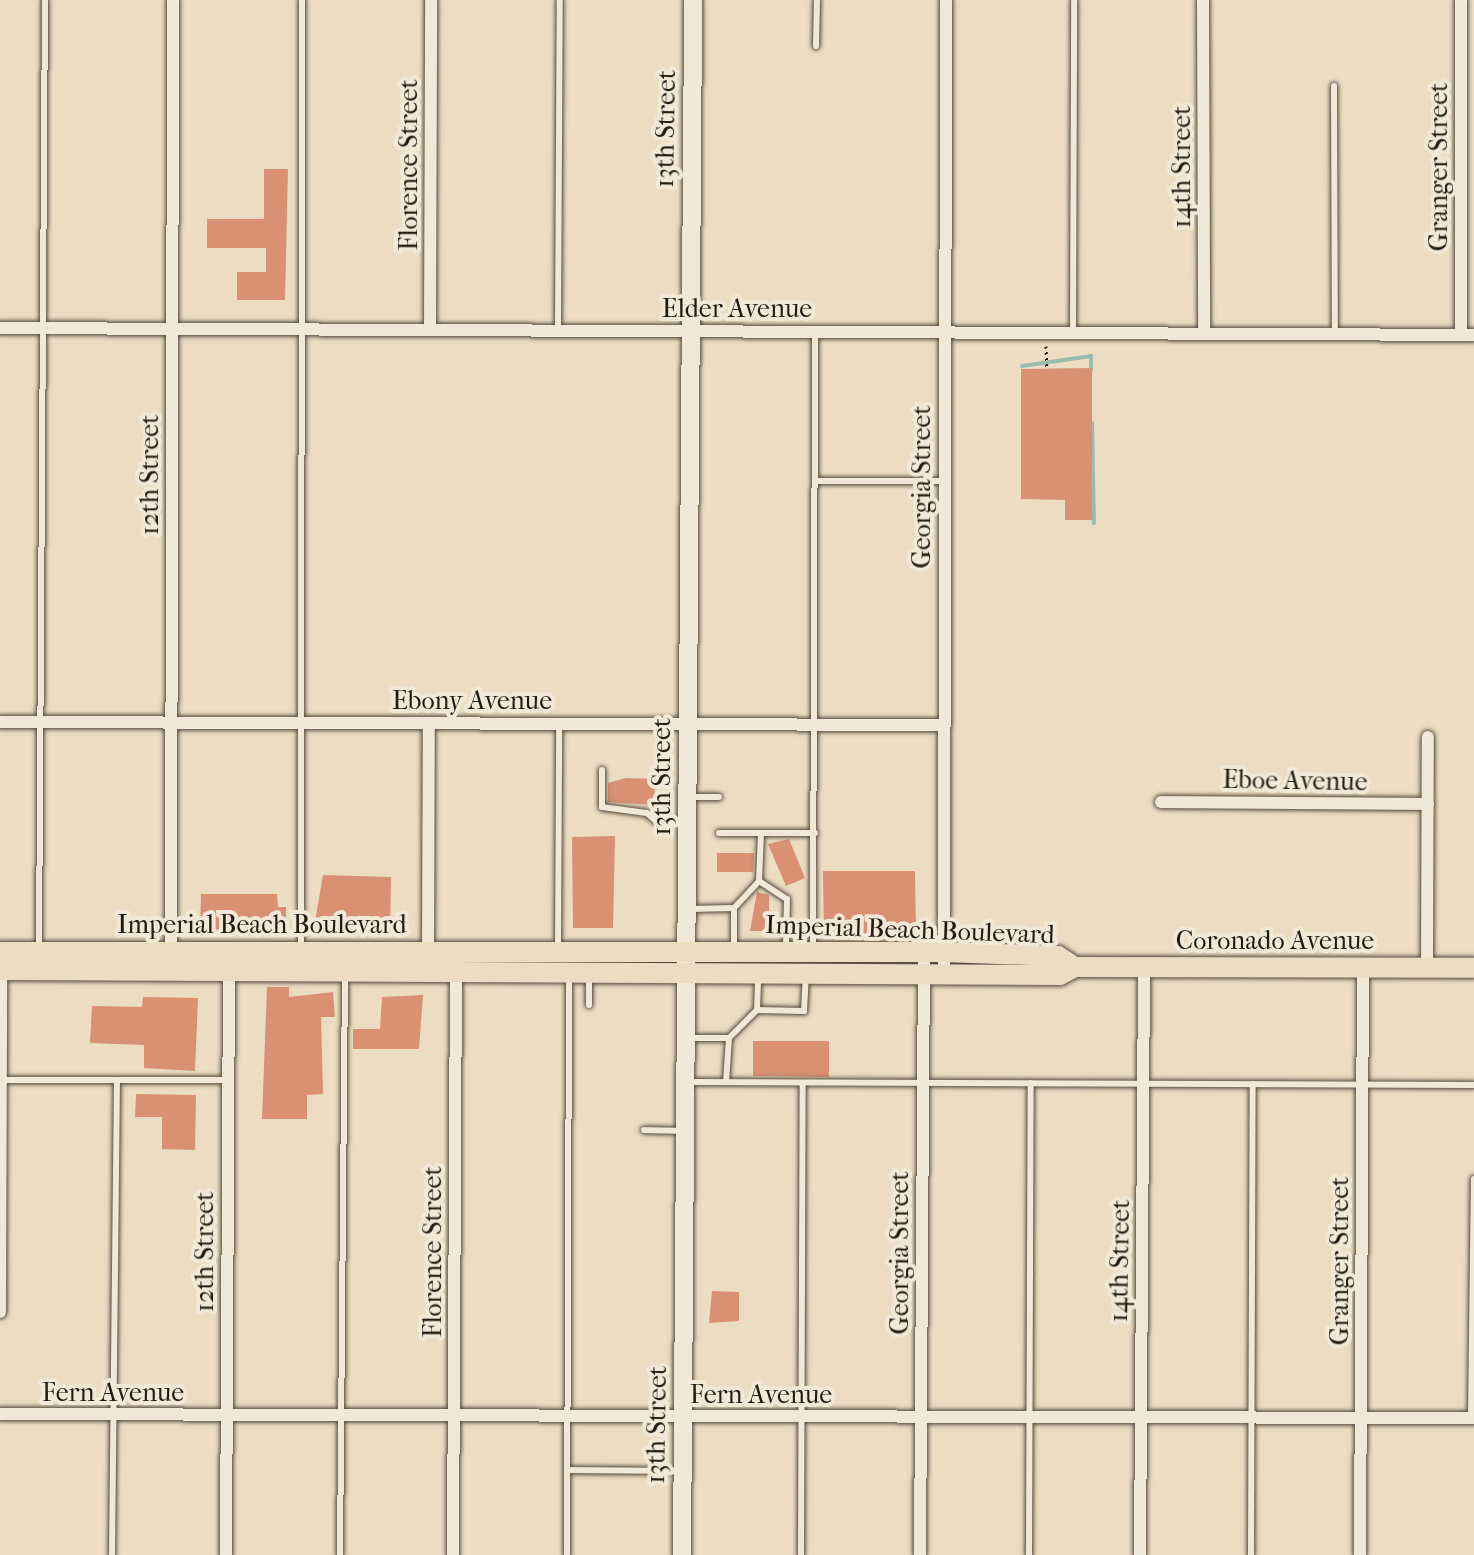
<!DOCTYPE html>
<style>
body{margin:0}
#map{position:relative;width:1474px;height:1555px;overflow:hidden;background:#ebdcc2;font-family:"IM FELL French Canon",serif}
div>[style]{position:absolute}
.stream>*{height:4px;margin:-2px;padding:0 2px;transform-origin:2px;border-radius:2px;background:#99bcae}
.building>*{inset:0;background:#da9073}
.path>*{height:3px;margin-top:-1.5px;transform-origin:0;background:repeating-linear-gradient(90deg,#231a12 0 2px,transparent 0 6px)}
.roads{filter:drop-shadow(0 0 2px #554a3e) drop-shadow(0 0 2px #554a3e)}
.service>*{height:6px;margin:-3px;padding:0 3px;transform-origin:3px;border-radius:3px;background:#f2e8d7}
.minor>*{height:12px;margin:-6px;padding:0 6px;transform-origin:6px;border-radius:6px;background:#f2e8d7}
.secondary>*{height:18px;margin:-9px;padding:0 9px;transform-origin:9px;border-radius:9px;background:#f2e8d7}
.primary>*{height:20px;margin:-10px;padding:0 10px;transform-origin:10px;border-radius:10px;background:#ebdcc2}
span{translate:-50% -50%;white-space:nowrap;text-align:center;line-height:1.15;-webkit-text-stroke:8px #f2e8d7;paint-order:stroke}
.street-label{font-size:26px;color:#231a12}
</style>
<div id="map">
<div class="stream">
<div style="left:1022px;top:366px;width:70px;rotate:-8.2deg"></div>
<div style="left:1091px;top:356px;width:14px;rotate:90deg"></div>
<div style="left:1092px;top:423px;width:100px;rotate:88.9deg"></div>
</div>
<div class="building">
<div style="clip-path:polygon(264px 169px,288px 169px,285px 300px,237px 300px,237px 272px,266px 272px,266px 248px,207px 248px,207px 219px,264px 219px)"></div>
<div style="clip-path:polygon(1092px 368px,1092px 520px,1065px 520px,1065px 500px,1021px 499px,1021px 369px)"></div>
<div style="clip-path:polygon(626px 778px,655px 779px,654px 805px,608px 802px,608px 783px)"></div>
<div style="clip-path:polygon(615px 836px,613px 928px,573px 928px,572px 837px)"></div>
<div style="clip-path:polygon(789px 839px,805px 878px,786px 886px,768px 844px)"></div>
<div style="clip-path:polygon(717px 853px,754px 853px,753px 872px,717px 872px)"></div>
<div style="clip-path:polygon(823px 871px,915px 871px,916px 936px,824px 936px)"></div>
<div style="clip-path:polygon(323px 875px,391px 877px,390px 933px,313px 933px)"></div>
<div style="clip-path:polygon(757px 892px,769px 895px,769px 931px,750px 931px)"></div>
<div style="clip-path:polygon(201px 894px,277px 894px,278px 907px,286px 907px,286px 932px,200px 933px)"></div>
<div style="clip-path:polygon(267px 987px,289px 987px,289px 997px,333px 992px,335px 1017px,321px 1017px,323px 1094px,307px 1095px,307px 1119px,262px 1119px)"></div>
<div style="clip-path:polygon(423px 995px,419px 1049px,353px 1049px,353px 1029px,380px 1029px,382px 997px)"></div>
<div style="clip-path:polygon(143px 997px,198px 998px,195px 1071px,144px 1068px,144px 1045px,90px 1043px,92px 1006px,142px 1007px)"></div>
<div style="clip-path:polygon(753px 1041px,829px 1041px,829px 1077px,753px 1076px)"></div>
<div style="clip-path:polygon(136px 1094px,196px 1095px,195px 1150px,162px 1149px,162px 1117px,135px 1117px)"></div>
<div style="clip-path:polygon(712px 1291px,739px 1292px,739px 1321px,709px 1323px)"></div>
</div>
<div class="path">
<div style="left:1046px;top:346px;width:23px;rotate:88deg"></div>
</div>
<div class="roads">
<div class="service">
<div style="left:816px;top:46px;width:46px;rotate:-88.8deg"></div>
<div style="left:1334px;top:86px;width:248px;rotate:89.8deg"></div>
<div style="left:558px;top:330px;width:330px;rotate:-89.7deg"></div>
<div style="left:1073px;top:333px;width:333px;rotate:-89.8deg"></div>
<div style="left:815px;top:481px;width:129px"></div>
<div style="left:602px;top:770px;width:37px;rotate:90deg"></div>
<div style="left:602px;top:807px;width:45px;rotate:7.6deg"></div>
<div style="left:647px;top:813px;width:12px;rotate:42deg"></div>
<div style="left:691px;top:797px;width:28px"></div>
<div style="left:719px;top:833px;width:96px"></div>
<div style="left:761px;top:833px;width:48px;rotate:92.4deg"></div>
<div style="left:759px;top:881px;width:33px;rotate:33deg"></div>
<div style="left:787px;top:899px;width:48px;rotate:91.2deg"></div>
<div style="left:690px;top:909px;width:44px;rotate:-1.3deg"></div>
<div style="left:39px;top:948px;width:948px;rotate:-89.64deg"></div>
<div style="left:301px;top:948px;width:948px;rotate:-89.94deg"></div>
<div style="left:813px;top:948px;width:617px;rotate:-89.81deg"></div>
<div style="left:558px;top:950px;width:225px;rotate:-89.7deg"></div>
<div style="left:734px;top:950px;width:42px;rotate:-90deg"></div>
<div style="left:734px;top:908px;width:37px;rotate:-47deg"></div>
<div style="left:589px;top:1005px;width:29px;rotate:-90deg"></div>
<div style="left:757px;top:1010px;width:47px;rotate:1.2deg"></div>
<div style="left:804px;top:1011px;width:33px;rotate:-87deg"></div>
<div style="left:689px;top:1038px;width:40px"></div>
<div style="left:1px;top:1080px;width:227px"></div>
<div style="left:690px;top:1082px;width:784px;rotate:0.22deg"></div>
<div style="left:726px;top:1082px;width:44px;rotate:-86.1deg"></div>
<div style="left:729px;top:1038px;width:40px;rotate:-45deg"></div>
<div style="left:757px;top:1010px;width:33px;rotate:-88deg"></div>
<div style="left:644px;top:1130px;width:40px;rotate:1.4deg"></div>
<div style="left:1471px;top:1418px;width:239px;rotate:-89.3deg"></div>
<div style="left:567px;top:1470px;width:113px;rotate:0.5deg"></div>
<div style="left:112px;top:1555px;width:475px;rotate:-89.4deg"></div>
<div style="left:340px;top:1555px;width:580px;rotate:-89.51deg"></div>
<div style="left:567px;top:1555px;width:580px;rotate:-89.8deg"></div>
<div style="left:801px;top:1555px;width:472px;rotate:-89.8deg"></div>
<div style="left:1029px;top:1555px;width:472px;rotate:-89.8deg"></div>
<div style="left:1251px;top:1555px;width:471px;rotate:-89.8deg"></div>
</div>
<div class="minor">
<div style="left:1203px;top:0;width:333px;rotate:89.8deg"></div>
<div style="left:0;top:328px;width:1474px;rotate:0.27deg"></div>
<div style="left:430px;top:330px;width:330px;rotate:-89.8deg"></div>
<div style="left:1461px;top:335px;width:335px;rotate:-90deg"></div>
<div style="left:0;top:722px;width:944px;rotate:0.18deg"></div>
<div style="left:1161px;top:802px;width:267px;rotate:0.4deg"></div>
<div style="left:171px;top:950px;width:950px;rotate:-89.88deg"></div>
<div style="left:428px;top:956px;width:232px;rotate:-89.8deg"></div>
<div style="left:1427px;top:967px;width:230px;rotate:-89.8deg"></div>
<div style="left:944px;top:975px;width:975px;rotate:-89.88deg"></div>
<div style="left:0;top:1312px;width:345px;rotate:-89.8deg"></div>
<div style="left:0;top:1414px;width:1474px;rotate:0.16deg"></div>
<div style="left:226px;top:1555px;width:589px;rotate:-89.71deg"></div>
<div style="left:453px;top:1555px;width:589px;rotate:-89.71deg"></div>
<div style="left:920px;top:1555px;width:603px;rotate:-89.62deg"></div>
<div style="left:1140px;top:1555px;width:588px;rotate:-89.61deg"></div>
<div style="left:1360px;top:1555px;width:588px;rotate:-89.71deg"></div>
</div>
<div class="secondary">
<div style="left:682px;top:1555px;width:1555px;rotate:-89.59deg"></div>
</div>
<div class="primary">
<div style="left:0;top:952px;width:943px"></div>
<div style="left:943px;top:952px;width:115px;rotate:2deg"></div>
<div style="left:1058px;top:956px;width:20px;rotate:33deg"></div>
<div style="left:0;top:970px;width:1060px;rotate:0.27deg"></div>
<div style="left:1060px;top:975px;width:17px;rotate:-28deg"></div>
<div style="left:1075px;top:967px;width:399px;rotate:0.1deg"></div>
</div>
</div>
<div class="street-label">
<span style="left:666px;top:129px;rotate:-89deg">13th Street</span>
<span style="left:409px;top:165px;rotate:-90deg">Florence Street</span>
<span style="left:1182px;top:167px;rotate:-90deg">14th Street</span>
<span style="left:1439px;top:167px;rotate:-90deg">Granger Street</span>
<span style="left:737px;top:309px">Elder Avenue</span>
<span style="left:150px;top:475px;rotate:-90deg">12th Street</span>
<span style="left:922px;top:487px;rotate:-90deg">Georgia Street</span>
<span style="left:472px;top:701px">Ebony Avenue</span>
<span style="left:662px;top:777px;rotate:-90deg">13th Street</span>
<span style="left:1295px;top:781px;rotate:1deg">Eboe Avenue</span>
<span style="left:262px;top:925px">Imperial Beach Boulevard</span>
<span style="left:910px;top:930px;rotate:2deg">Imperial Beach Boulevard</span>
<span style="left:1275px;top:941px">Coronado Avenue</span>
<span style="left:205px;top:1252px;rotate:-90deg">12th Street</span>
<span style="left:433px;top:1252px;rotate:-90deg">Florence Street</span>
<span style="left:900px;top:1253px;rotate:-90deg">Georgia Street</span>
<span style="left:1120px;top:1261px;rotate:-89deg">14th Street</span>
<span style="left:1340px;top:1261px;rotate:-90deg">Granger Street</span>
<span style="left:113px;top:1393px">Fern Avenue</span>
<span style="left:761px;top:1395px">Fern Avenue</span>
<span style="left:657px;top:1425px;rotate:-89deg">13th Street</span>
</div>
</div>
